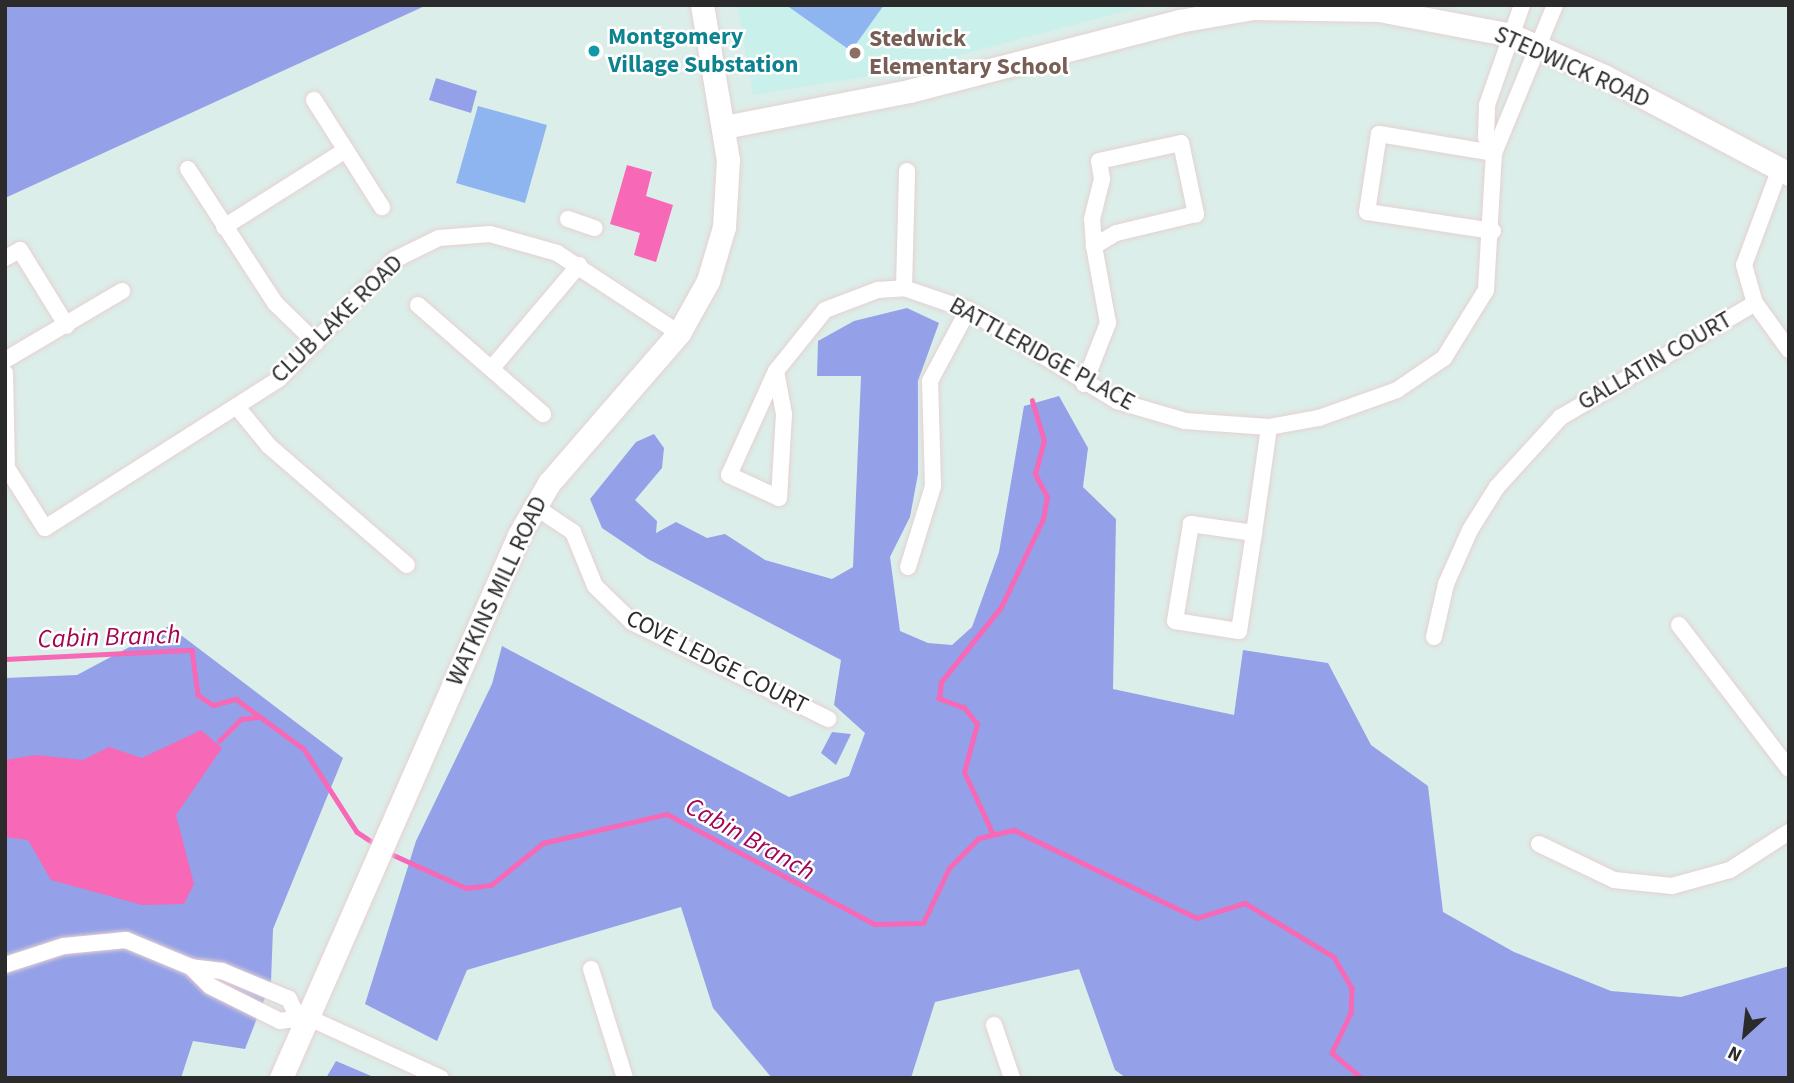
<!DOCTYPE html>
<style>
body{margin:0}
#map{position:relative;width:1794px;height:1083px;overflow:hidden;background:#dceee9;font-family:"Source Sans 3",sans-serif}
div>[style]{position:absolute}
.education>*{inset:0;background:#caf0eb}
.green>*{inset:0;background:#94a1e8}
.pitch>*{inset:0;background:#8fb5f0}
.water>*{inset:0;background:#f768b6}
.stream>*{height:4.5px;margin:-2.25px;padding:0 2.25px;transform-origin:2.25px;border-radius:2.25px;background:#f768b6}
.roads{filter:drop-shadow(0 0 2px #e5d1d1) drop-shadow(0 0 2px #e5d1d1)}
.street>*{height:16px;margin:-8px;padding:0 8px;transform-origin:8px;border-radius:8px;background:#fff}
.secondary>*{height:23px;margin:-11.5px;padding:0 11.5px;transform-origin:11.5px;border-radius:11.5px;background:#fff}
.dots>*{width:19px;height:19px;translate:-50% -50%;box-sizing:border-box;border:4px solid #fff;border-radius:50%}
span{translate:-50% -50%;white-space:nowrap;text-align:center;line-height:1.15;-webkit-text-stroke:5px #fff;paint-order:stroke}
.culture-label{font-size:24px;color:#0d838f;font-weight:700}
.left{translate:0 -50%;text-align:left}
.education-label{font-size:24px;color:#785e54;font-weight:700}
.street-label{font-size:24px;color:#2b2b2b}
.water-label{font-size:26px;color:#a50450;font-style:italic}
.frame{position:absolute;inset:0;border:7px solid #2b2b2b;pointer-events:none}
.north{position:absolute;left:1710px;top:999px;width:70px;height:70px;-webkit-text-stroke:5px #fff;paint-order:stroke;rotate:207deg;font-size:19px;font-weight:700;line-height:28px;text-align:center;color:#2b2b2b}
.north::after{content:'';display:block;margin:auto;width:24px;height:32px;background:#2b2b2b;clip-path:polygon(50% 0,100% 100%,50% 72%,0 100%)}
</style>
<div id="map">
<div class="education">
<div style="clip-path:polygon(737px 5px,1148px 5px,896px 72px,753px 95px)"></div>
</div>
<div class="green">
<div style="clip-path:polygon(5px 5px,427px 5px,5px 198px)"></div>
<div style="clip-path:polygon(436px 78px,477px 91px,471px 113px,429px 100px)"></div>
<div style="clip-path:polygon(907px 308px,939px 323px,918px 381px,918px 474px,910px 517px,890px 557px,900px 631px,928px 643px,952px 645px,972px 627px,999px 552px,1024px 406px,1059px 396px,1088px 448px,1083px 487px,1116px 519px,1113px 689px,1234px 715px,1243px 650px,1328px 663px,1371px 745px,1428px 786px,1443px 912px,1514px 952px,1611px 991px,1681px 997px,1789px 966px,1789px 1078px,1126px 1078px,1115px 1070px,1079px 969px,935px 1002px,911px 1078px,772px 1078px,713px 1008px,681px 907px,467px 970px,437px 1041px,365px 1004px,416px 841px,492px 684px,502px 646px,789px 797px,849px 776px,865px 733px,834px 705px,841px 660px,648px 559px,602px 528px,590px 499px,636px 442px,654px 434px,664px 448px,662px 468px,635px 500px,657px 521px,656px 533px,676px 522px,707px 538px,725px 534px,765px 560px,832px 579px,853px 567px,861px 376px,817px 376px,818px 341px,854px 321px)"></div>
<div style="clip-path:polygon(169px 626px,343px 758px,273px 929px,271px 982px,245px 1049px,193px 1041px,181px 1078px,5px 1078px,5px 678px,77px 675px)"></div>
<div style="clip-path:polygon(832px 732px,851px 734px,836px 765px,821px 753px)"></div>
<div style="clip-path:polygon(336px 1061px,376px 1078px,326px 1078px)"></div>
</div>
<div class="pitch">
<div style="clip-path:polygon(786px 5px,884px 5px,851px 51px)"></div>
<div style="clip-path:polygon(478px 106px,547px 125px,525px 203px,456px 183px)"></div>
</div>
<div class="water">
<div style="clip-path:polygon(627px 165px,652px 172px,646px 196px,673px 205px,656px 262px,634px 255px,640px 233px,610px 224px)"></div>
<div style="clip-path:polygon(201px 730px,222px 748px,176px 815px,194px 884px,184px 904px,142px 905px,51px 880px,28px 840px,5px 837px,5px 760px,36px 755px,83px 760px,109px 747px,142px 758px)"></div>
</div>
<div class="stream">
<div style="left:5px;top:659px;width:187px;rotate:-2.8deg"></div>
<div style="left:192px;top:650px;width:45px;rotate:82.4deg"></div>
<div style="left:198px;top:695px;width:18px;rotate:34deg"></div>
<div style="left:213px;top:705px;width:24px;rotate:-15deg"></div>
<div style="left:236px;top:699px;width:84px;rotate:36.3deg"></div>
<div style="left:304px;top:749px;width:98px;rotate:57.4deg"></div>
<div style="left:357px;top:832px;width:24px;rotate:33deg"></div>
<div style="left:219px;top:741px;width:31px;rotate:-45deg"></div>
<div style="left:241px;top:719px;width:16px;rotate:-7deg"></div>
<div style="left:993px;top:835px;width:69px;rotate:-114.7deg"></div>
<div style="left:964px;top:772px;width:50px;rotate:-74.8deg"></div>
<div style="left:977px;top:724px;width:21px;rotate:-129deg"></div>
<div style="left:964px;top:708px;width:27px;rotate:-160deg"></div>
<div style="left:939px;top:699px;width:17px;rotate:-83deg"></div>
<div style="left:941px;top:682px;width:96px;rotate:-51.3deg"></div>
<div style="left:1001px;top:607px;width:98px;rotate:-64.5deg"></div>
<div style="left:1043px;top:519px;width:22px;rotate:-80deg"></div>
<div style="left:1047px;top:497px;width:26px;rotate:-118deg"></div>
<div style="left:1035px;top:474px;width:34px;rotate:-75deg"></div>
<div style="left:1044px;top:441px;width:42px;rotate:-106.7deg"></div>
<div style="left:387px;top:852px;width:87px;rotate:24.5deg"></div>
<div style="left:466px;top:888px;width:25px;rotate:-7deg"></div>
<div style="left:491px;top:885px;width:67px;rotate:-38.9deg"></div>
<div style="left:543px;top:843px;width:127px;rotate:-13.2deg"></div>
<div style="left:667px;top:814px;width:235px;rotate:27.9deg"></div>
<div style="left:875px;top:924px;width:48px;rotate:-1.2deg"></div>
<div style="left:923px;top:923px;width:61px;rotate:-64.7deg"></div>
<div style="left:949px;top:868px;width:42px;rotate:-45deg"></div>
<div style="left:979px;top:838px;width:36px;rotate:-13deg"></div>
<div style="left:1014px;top:830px;width:203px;rotate:25.7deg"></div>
<div style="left:1197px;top:918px;width:50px;rotate:-17.4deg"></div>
<div style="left:1245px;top:903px;width:104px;rotate:31.2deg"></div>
<div style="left:1334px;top:957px;width:36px;rotate:60deg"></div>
<div style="left:1352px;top:988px;width:25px;rotate:92deg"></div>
<div style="left:1351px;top:1013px;width:44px;rotate:115.4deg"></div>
<div style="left:1332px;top:1053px;width:39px;rotate:40deg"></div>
</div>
<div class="roads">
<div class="street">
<div style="left:314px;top:100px;width:127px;rotate:57.6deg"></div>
<div style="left:1494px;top:153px;width:160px;rotate:-67.6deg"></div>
<div style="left:188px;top:169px;width:160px;rotate:57deg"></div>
<div style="left:275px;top:303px;width:57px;rotate:44.3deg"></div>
<div style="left:1779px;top:171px;width:100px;rotate:110.4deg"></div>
<div style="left:1744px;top:265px;width:40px;rotate:74deg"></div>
<div style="left:1755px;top:303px;width:58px;rotate:54.1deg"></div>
<div style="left:568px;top:219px;width:28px;rotate:19deg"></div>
<div style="left:224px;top:227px;width:144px;rotate:-32.3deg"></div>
<div style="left:1493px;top:231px;width:127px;rotate:-171.4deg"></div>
<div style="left:1367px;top:212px;width:79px;rotate:-81.3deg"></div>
<div style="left:1379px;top:134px;width:117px;rotate:9.4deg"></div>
<div style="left:5px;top:258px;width:17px;rotate:-28deg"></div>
<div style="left:20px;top:250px;width:89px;rotate:58.3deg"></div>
<div style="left:904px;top:288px;width:117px;rotate:-88.5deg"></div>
<div style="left:418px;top:305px;width:166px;rotate:41.1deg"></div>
<div style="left:5px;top:360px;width:136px;rotate:-30.5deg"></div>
<div style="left:492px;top:368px;width:135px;rotate:-49.8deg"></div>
<div style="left:776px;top:371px;width:44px;rotate:79.5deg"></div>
<div style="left:784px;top:414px;width:84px;rotate:93.4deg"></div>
<div style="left:779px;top:498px;width:55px;rotate:-155.3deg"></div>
<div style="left:729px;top:475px;width:114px;rotate:-65.7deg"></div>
<div style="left:776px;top:371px;width:78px;rotate:-51.2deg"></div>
<div style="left:825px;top:310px;width:57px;rotate:-20.7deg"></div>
<div style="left:878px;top:290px;width:26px;rotate:-4deg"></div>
<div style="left:904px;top:288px;width:68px;rotate:19deg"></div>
<div style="left:968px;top:310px;width:175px;rotate:31.4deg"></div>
<div style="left:1117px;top:401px;width:71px;rotate:16.4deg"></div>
<div style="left:1185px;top:421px;width:84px;rotate:4.1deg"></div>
<div style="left:1269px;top:427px;width:51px;rotate:-10.2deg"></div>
<div style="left:1319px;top:418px;width:83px;rotate:-19.7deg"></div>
<div style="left:1397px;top:390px;width:57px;rotate:-34.2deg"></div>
<div style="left:1444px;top:358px;width:80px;rotate:-58.3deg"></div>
<div style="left:1486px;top:290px;width:137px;rotate:-86.7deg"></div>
<div style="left:1494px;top:153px;width:18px;rotate:-117deg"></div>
<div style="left:1486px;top:137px;width:32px;rotate:-88deg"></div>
<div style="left:1487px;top:105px;width:106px;rotate:-70.7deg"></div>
<div style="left:5px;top:373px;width:95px;rotate:88.8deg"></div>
<div style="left:7px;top:468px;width:71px;rotate:57.7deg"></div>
<div style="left:45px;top:528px;width:277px;rotate:-32.5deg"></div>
<div style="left:279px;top:379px;width:165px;rotate:-46deg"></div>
<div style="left:394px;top:260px;width:50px;rotate:-26.1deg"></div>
<div style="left:439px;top:238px;width:51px;rotate:-4.5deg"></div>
<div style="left:490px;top:234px;width:70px;rotate:15.8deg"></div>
<div style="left:557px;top:253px;width:146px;rotate:33.3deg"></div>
<div style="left:1084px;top:384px;width:66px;rotate:-68.5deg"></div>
<div style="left:1108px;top:323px;width:78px;rotate:-100.3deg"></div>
<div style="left:1094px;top:246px;width:27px;rotate:-94deg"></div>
<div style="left:1092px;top:219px;width:41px;rotate:-76deg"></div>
<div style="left:1102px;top:179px;width:18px;rotate:-99deg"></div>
<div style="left:1099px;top:161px;width:84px;rotate:-12.4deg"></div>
<div style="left:1181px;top:143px;width:73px;rotate:78.1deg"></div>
<div style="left:1196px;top:214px;width:82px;rotate:166.6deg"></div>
<div style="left:1116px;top:233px;width:26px;rotate:149deg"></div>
<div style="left:237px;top:407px;width:50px;rotate:50.6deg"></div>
<div style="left:269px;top:446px;width:182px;rotate:40.8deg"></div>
<div style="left:534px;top:506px;width:47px;rotate:33.7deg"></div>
<div style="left:573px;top:532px;width:58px;rotate:67.8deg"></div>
<div style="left:595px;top:586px;width:52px;rotate:44.2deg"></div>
<div style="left:632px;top:622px;width:219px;rotate:26.3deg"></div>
<div style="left:1254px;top:533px;width:64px;rotate:-171.9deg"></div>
<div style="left:1191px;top:524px;width:98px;rotate:99.4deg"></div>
<div style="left:1175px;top:621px;width:65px;rotate:8.9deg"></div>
<div style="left:1239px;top:631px;width:99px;rotate:-81.3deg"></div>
<div style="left:1254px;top:533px;width:107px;rotate:-81.9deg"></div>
<div style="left:908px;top:567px;width:85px;rotate:-72.8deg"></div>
<div style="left:933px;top:486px;width:105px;rotate:-91.6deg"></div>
<div style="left:930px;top:381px;width:81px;rotate:-61.8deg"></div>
<div style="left:1679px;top:625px;width:181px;rotate:52.6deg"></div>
<div style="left:1434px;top:637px;width:54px;rotate:-77.2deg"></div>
<div style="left:1446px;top:584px;width:59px;rotate:-66deg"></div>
<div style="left:1470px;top:530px;width:51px;rotate:-57.9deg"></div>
<div style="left:1497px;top:487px;width:95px;rotate:-47.6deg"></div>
<div style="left:1561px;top:417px;width:225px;rotate:-30.4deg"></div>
<div style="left:1539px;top:844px;width:83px;rotate:25.6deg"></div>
<div style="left:1614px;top:880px;width:58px;rotate:5.9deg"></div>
<div style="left:1672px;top:886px;width:60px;rotate:-15.4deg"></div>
<div style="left:1730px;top:870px;width:70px;rotate:-32.8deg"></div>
<div style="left:5px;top:965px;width:62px;rotate:-17.9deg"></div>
<div style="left:64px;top:946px;width:62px;rotate:-5.5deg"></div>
<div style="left:126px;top:940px;width:70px;rotate:22.6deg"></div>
<div style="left:591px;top:969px;width:114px;rotate:72.7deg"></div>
<div style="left:296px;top:1014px;width:17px;rotate:-115deg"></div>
<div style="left:289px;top:999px;width:73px;rotate:-157.3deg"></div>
<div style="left:222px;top:971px;width:31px;rotate:-173deg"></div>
<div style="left:191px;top:967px;width:27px;rotate:45deg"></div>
<div style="left:210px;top:986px;width:78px;rotate:26.6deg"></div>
<div style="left:280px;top:1021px;width:27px;rotate:-8deg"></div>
<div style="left:307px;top:1017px;width:147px;rotate:24.5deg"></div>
<div style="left:994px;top:1025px;width:56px;rotate:71.2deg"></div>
</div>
<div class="secondary">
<div style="left:724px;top:127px;width:188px;rotate:-11deg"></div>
<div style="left:909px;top:91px;width:279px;rotate:-14.5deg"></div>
<div style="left:1179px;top:21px;width:75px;rotate:-10deg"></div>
<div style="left:1253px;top:8px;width:126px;rotate:0.9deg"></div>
<div style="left:1379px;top:10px;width:134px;rotate:10.7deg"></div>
<div style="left:1511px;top:35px;width:102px;rotate:23.8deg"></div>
<div style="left:1604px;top:76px;width:209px;rotate:27.9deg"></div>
<div style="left:281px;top:1078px;width:593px;rotate:-66.33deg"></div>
<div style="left:519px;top:535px;width:60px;rotate:-60deg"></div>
<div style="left:549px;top:483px;width:198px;rotate:-49.1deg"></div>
<div style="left:679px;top:333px;width:60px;rotate:-60.9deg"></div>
<div style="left:708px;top:281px;width:56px;rotate:-73.5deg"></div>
<div style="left:724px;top:227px;width:67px;rotate:-86.6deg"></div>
<div style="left:728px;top:160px;width:157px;rotate:-99.5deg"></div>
</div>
</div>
<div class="dots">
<div style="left:594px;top:51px;background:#0f9aa8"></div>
<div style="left:855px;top:53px;background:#8d6e63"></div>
</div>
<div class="culture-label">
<span class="left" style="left:608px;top:51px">Montgomery<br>Village Substation</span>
</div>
<div class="education-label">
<span class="left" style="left:869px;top:53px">Stedwick<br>Elementary School</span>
</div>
<div class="street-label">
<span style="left:1572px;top:67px;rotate:24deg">STEDWICK ROAD</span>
<span style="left:337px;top:319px;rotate:-44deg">CLUB LAKE ROAD</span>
<span style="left:1042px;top:354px;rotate:29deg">BATTLERIDGE PLACE</span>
<span style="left:1655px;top:361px;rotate:-30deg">GALLATIN COURT</span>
<span style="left:497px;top:591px;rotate:-65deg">WATKINS MILL ROAD</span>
<span style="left:717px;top:662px;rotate:27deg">COVE LEDGE COURT</span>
</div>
<div class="water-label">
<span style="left:109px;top:637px;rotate:-2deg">Cabin Branch</span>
<span style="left:750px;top:839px;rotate:29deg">Cabin Branch</span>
</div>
<div class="frame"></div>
<div class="north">N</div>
</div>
